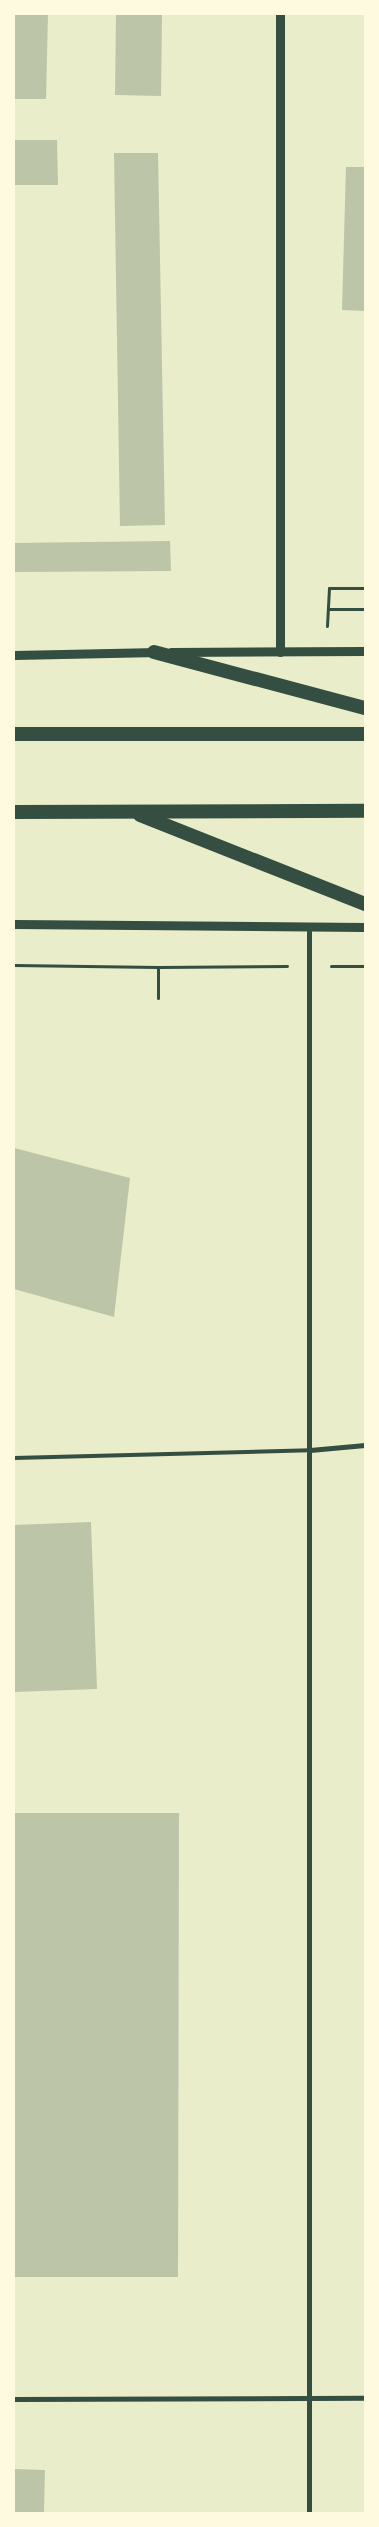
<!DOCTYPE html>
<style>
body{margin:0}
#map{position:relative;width:379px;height:2527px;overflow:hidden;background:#e9edc9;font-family:"Times New Roman",serif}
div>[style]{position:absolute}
.building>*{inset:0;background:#bcc5a7}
.path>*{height:3px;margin:-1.5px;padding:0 1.5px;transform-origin:1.5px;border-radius:1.5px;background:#344e41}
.service>*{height:4px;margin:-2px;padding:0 2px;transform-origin:2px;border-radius:2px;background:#344e41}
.minor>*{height:5px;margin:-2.5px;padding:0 2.5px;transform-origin:2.5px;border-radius:2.5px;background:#344e41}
.tertiary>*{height:9px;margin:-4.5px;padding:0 4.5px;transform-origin:4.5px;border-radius:4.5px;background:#344e41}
.trunk>*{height:14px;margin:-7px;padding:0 7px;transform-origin:7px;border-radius:7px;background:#344e41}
span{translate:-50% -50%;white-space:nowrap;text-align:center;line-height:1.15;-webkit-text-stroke:4.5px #fefae0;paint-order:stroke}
.frame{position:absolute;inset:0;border:15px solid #fefae0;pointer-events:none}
</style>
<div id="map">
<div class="building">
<div style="clip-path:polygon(14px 14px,48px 14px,46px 99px,14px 99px)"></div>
<div style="clip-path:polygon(116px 14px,162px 14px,161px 96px,115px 95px)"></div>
<div style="clip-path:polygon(14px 140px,57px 140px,58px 185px,14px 185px)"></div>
<div style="clip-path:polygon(114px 153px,158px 153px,165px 525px,120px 526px)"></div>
<div style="clip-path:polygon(346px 167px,365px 167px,365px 311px,342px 310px)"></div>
<div style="clip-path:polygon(170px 541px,171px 571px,14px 572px,14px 543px)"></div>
<div style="clip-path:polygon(14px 1148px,130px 1178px,114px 1317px,14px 1289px)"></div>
<div style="clip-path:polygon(91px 1522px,97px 1689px,14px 1692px,14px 1525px)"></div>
<div style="clip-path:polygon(14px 1813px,179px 1813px,178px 2277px,14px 2277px)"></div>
<div style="clip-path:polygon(14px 2469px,45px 2470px,44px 2513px,14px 2513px)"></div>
</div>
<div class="path">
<div style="left:328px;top:609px;width:37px"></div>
<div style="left:327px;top:626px;width:38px;rotate:-87deg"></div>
<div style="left:329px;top:588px;width:36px"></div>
<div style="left:14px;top:965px;width:144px;rotate:0.8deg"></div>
<div style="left:331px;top:966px;width:34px"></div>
<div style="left:158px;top:998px;width:31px;rotate:-90deg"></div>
<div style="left:158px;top:967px;width:129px;rotate:-0.4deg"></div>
</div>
<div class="service">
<div style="left:14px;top:1458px;width:296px;rotate:-1.5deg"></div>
</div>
<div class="minor">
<div style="left:310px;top:1450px;width:55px;rotate:-5.2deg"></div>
<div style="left:14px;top:2399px;width:351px;rotate:-0.2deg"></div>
<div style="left:309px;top:2513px;width:1585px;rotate:-90deg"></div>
</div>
<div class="tertiary">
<div style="left:171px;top:652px;width:194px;rotate:-0.3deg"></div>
<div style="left:280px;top:652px;width:638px;rotate:-90deg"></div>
<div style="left:14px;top:655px;width:144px;rotate:-1.2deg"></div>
<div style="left:14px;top:924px;width:351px;rotate:0.5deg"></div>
</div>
<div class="trunk">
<div style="left:154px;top:652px;width:218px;rotate:14.9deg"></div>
<div style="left:14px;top:734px;width:351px"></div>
<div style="left:14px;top:812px;width:351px;rotate:-0.2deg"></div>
<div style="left:140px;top:815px;width:242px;rotate:21.6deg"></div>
</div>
<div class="frame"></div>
</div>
